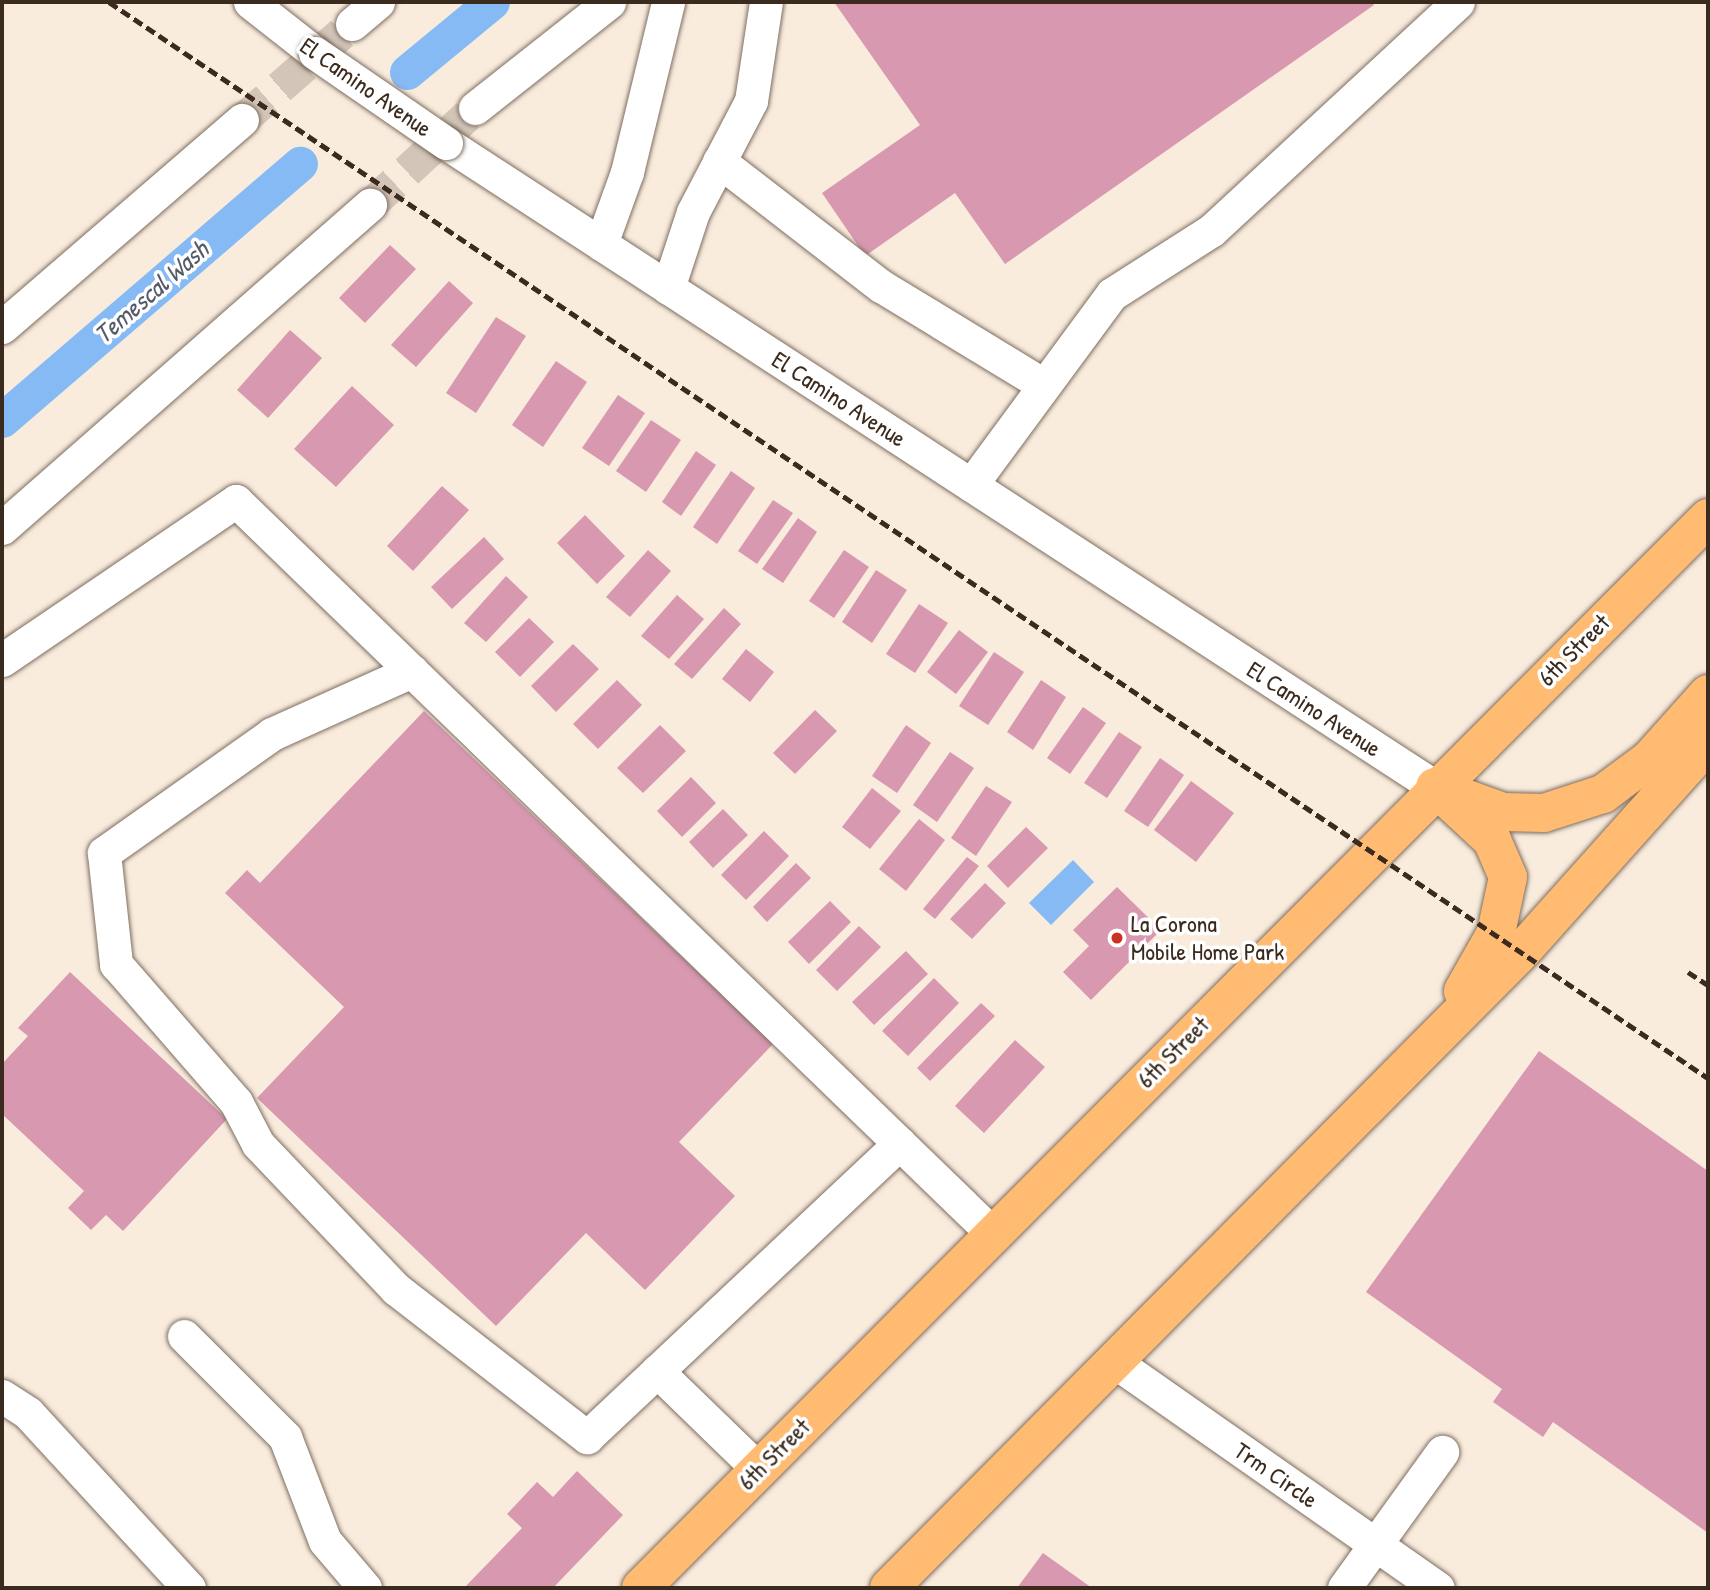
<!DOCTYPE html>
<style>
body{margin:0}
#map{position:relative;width:1710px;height:1590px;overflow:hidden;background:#f9ecdd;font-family:"Patrick Hand",sans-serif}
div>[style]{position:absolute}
.water>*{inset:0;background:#86baf4}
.canal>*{height:35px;margin:-17.5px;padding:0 17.5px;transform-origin:17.5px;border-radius:17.5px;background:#86baf4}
.building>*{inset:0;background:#d798b0}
.minor-tunnel>*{height:33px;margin-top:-16.5px;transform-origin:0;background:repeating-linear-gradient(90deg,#d3c5b7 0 33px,transparent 0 50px)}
.roads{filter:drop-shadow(0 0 2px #7e6e61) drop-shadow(0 0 2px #7e6e61)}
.minor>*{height:33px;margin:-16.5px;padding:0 16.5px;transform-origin:16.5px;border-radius:16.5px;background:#fff}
.major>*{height:38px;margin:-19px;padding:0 19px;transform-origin:19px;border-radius:19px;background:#ffbb71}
.rail>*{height:5px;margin-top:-2.5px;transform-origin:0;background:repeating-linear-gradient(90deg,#3b2a1e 0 10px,transparent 0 15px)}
.bridges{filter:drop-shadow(0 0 2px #7e6e61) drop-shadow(0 0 2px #7e6e61)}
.minor-bridge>*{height:33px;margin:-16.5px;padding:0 16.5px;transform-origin:16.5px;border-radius:16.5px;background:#fff}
.dots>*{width:19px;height:19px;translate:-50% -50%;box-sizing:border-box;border:4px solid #fff;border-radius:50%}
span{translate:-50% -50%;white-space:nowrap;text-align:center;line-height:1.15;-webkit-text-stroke:7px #fff;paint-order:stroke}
.street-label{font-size:24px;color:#3b2a1e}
.poi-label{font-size:24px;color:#3b2a1e}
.left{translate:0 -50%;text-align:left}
.water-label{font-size:26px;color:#555c69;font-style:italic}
.frame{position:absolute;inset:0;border:4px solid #3b2a1e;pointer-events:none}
</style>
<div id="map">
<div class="water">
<div style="clip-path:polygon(1073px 860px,1094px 882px,1051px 925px,1029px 903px)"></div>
</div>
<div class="canal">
<div style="left:407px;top:72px;width:110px;rotate:-39.5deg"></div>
<div style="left:2px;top:420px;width:393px;rotate:-40.7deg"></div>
</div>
<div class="building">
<div style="clip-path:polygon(834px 2px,1372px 2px,1374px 5px,1005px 264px,955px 193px,865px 256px,822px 193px,920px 125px)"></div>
<div style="clip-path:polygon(390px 245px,416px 269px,365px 323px,339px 298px)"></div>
<div style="clip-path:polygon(449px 281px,473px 303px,416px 367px,391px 345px)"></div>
<div style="clip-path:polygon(496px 317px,526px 336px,476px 413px,446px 393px)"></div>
<div style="clip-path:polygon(290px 330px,322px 358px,268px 418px,237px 390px)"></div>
<div style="clip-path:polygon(556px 361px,587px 382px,543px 447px,512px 425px)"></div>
<div style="clip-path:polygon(352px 386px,394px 425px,336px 487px,294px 449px)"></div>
<div style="clip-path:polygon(618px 395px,645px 413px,609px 466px,582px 448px)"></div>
<div style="clip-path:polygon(651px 420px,681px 440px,646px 492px,616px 471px)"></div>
<div style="clip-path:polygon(696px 451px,716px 465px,681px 516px,662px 502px)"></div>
<div style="clip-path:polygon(731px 471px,755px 488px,717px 544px,693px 527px)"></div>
<div style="clip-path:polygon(442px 486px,469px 510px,413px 571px,387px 546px)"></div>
<div style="clip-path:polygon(773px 500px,793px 513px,757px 564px,738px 551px)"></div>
<div style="clip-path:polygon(585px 515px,625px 556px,597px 584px,557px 543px)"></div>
<div style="clip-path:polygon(798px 518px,817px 532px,783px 583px,762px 569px)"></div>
<div style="clip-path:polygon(484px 537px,504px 559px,452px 609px,431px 587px)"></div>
<div style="clip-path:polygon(648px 550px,671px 571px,630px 617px,606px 597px)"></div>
<div style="clip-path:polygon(844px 550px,869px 567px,834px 618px,809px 601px)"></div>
<div style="clip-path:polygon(876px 570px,907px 590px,872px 643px,842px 622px)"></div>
<div style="clip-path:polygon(506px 576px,528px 597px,486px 642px,464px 623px)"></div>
<div style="clip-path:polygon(677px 595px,704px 619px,669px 659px,641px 636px)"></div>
<div style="clip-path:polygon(919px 604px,948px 623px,915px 673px,886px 654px)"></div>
<div style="clip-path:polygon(724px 608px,741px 624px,692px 679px,674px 664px)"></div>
<div style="clip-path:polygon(529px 618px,554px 642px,520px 677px,495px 652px)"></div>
<div style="clip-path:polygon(959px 630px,988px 652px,956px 694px,927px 672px)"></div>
<div style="clip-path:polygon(573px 644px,599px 669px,556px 712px,531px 686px)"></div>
<div style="clip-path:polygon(746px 649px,774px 672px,750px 702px,722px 679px)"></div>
<div style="clip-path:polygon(994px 652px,1024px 672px,988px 725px,959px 706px)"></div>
<div style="clip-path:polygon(617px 680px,642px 705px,598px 749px,573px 724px)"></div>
<div style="clip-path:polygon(1041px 680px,1066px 697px,1033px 750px,1007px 732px)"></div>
<div style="clip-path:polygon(1083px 707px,1106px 723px,1070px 774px,1047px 758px)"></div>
<div style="clip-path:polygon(815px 710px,837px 731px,795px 774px,773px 753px)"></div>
<div style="clip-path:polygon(424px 711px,773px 1044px,679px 1142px,735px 1196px,645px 1290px,586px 1233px,496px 1326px,257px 1098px,344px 1007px,225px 893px,247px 870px,260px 883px)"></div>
<div style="clip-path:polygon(660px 725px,686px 751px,643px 793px,617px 768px)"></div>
<div style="clip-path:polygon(906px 725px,931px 743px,897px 793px,872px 776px)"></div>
<div style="clip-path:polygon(1119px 732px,1142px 747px,1107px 798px,1084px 783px)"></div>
<div style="clip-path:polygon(950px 752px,974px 768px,937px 822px,913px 805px)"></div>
<div style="clip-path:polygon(1160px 758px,1184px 775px,1148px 827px,1124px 811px)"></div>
<div style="clip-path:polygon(691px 777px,716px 803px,682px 837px,657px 811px)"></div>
<div style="clip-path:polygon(1191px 781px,1234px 813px,1196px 862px,1154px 830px)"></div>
<div style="clip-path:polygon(986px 786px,1012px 802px,976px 856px,951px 838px)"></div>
<div style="clip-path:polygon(872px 788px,901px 811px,870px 849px,842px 827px)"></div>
<div style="clip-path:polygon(723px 809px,748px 835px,713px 868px,689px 842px)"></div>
<div style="clip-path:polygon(919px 819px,945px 840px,906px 891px,879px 869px)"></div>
<div style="clip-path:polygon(1026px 827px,1048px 848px,1008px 888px,987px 866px)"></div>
<div style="clip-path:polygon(764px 831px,789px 856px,746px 900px,721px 875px)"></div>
<div style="clip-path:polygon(967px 857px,979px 866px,935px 919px,923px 909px)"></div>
<div style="clip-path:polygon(796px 863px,811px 878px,767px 922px,753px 907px)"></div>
<div style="clip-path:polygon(985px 883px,1006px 903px,972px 939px,950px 919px)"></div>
<div style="clip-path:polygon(1117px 887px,1161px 930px,1091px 1000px,1063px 972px,1089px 946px,1073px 930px)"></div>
<div style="clip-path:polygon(830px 901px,851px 922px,809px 964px,788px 942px)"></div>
<div style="clip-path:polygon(859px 926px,881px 947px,837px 991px,816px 970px)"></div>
<div style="clip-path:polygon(906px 951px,928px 974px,874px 1025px,852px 1002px)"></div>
<div style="clip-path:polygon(70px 972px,227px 1119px,123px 1231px,106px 1215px,91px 1230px,68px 1208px,84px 1191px,2px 1114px,2px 1064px,28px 1036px,18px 1028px)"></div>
<div style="clip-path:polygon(934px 978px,959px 1003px,908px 1056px,882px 1031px)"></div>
<div style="clip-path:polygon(981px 1003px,995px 1016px,930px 1081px,917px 1068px)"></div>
<div style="clip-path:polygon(1015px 1040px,1045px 1067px,984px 1133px,955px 1106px)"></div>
<div style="clip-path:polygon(1539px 1051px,1708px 1171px,1708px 1533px,1553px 1422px,1543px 1437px,1493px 1402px,1502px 1389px,1366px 1292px)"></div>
<div style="clip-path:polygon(577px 1471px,623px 1515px,553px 1588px,464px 1588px,522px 1528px,507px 1514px,537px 1482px,553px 1497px)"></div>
<div style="clip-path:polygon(1043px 1553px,1092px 1588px,1017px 1588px)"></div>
</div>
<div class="minor-tunnel">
<div style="left:242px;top:120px;width:146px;rotate:-41.1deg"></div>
<div style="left:370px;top:205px;width:143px;rotate:-42.7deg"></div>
</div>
<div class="roads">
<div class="minor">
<div style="left:250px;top:2px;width:83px;rotate:38.1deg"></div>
<div style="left:352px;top:24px;width:34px;rotate:-40deg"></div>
<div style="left:475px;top:108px;width:171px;rotate:-38.3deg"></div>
<div style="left:446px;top:143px;width:1180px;rotate:33.07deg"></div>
<div style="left:719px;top:161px;width:205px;rotate:37.7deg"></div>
<div style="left:881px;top:286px;width:191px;rotate:31.3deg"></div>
<div style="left:601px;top:244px;width:77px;rotate:-70.1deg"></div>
<div style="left:627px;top:172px;width:175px;rotate:-76.4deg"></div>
<div style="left:668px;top:288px;width:80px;rotate:-71.8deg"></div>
<div style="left:693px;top:212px;width:125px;rotate:-62.4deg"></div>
<div style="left:751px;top:101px;width:100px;rotate:-81.4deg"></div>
<div style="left:2px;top:327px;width:317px;rotate:-40.8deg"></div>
<div style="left:971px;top:485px;width:237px;rotate:-53.6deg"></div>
<div style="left:1112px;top:294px;width:119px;rotate:-32.6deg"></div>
<div style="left:1212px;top:230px;width:335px;rotate:-42.8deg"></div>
<div style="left:2px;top:528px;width:490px;rotate:-41.3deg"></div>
<div style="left:2px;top:660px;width:283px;rotate:-34.2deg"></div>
<div style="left:236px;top:501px;width:1054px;rotate:44.08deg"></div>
<div style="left:412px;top:671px;width:154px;rotate:155.8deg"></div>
<div style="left:272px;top:734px;width:206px;rotate:144.7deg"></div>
<div style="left:104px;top:853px;width:112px;rotate:83.8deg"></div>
<div style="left:116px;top:964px;width:183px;rotate:49deg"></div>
<div style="left:236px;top:1102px;width:47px;rotate:62.4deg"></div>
<div style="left:258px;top:1144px;width:200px;rotate:46.4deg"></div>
<div style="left:396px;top:1289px;width:242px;rotate:37.8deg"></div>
<div style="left:587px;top:1437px;width:429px;rotate:-43.2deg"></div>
<div style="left:184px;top:1336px;width:143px;rotate:45deg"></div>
<div style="left:285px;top:1437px;width:111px;rotate:69deg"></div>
<div style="left:325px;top:1541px;width:62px;rotate:49.6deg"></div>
<div style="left:1115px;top:1362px;width:394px;rotate:35deg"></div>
<div style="left:657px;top:1371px;width:142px;rotate:44.1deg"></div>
<div style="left:2px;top:1396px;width:31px;rotate:33deg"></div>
<div style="left:28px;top:1413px;width:238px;rotate:47.4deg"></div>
<div style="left:1344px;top:1588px;width:168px;rotate:-54.2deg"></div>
</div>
<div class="major">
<div style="left:1435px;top:787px;width:78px;rotate:42.9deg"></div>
<div style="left:1492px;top:840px;width:40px;rotate:66.6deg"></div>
<div style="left:1508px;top:877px;width:57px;rotate:102.1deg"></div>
<div style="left:1496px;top:933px;width:67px;rotate:119.6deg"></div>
<div style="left:1453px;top:794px;width:53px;rotate:19.8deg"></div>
<div style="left:1503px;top:812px;width:41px;rotate:1.4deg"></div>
<div style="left:1544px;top:813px;width:62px;rotate:-17.9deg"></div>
<div style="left:1603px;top:794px;width:59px;rotate:-36.7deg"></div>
<div style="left:1650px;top:759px;width:87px;rotate:-48.3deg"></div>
<div style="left:641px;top:1588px;width:1511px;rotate:-45.08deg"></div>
<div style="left:889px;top:1588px;width:899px;rotate:-45.18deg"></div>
<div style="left:1523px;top:950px;width:278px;rotate:-48.2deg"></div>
</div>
</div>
<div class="rail">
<div style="left:109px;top:2px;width:1927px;rotate:33.94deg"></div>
<div style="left:1688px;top:972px;width:24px;rotate:33deg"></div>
</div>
<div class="bridges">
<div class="minor-bridge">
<div style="left:315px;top:53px;width:159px;rotate:34.5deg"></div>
</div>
</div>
<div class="dots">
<div style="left:1117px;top:938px;background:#c8321e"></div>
</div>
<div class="street-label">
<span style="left:366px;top:87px;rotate:35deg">El Camino Avenue</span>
<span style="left:839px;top:399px;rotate:33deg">El Camino Avenue</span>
<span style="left:1574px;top:650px;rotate:-45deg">6th Street</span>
<span style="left:1314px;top:709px;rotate:33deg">El Camino Avenue</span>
<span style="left:1173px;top:1052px;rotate:-45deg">6th Street</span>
<span style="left:774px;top:1454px;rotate:-45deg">6th Street</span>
<span style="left:1276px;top:1475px;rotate:35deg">Trm Circle</span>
</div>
<div class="poi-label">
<span class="left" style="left:1131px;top:938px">La Corona<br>Mobile Home Park</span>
</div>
<div class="water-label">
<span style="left:151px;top:292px;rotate:-41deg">Temescal Wash</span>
</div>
<div class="frame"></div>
</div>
